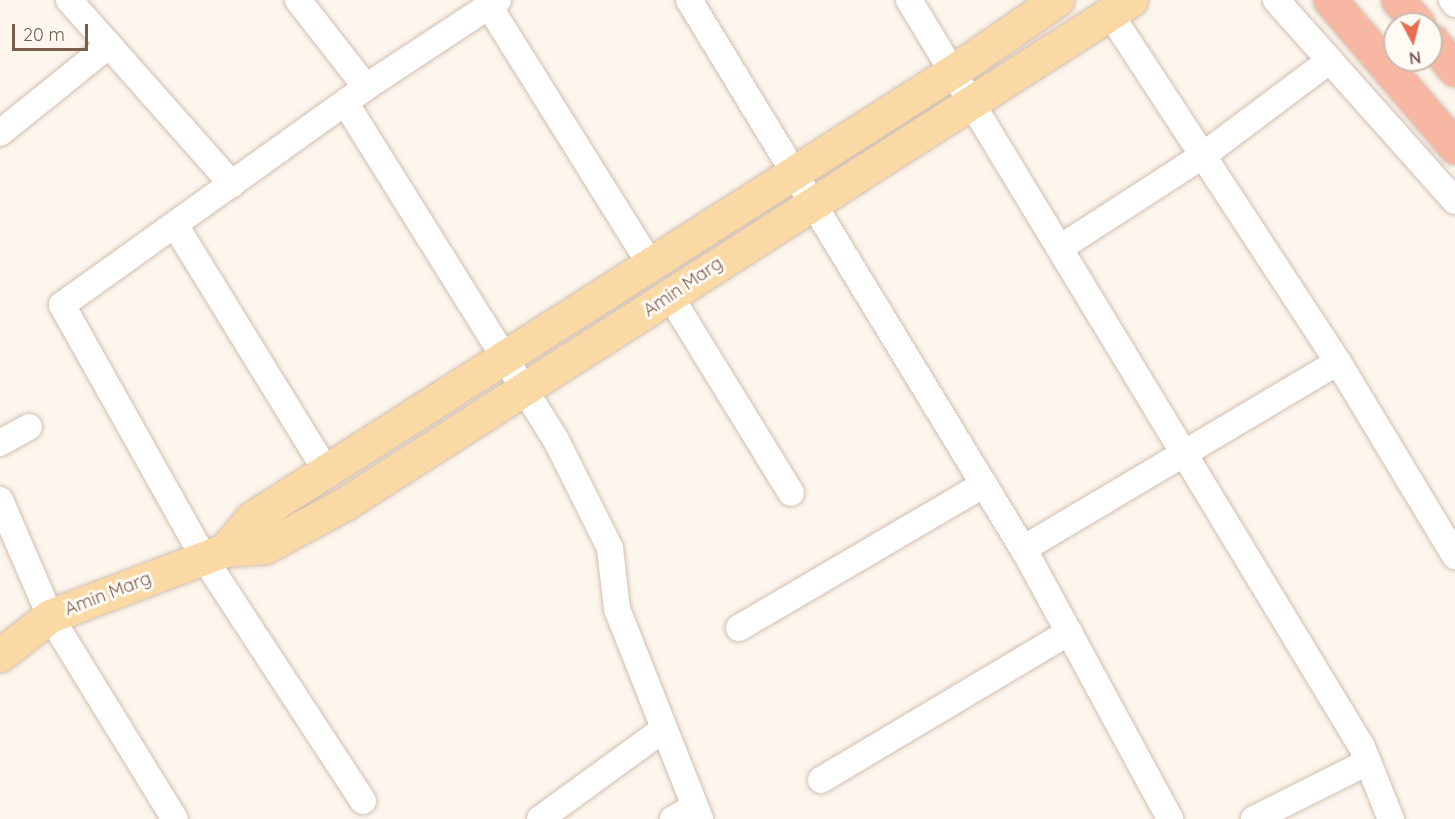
<!DOCTYPE html>
<style>
body{margin:0}
#map{position:relative;width:1455px;height:819px;overflow:hidden;background:#fdf6ec;font-family:Quicksand,sans-serif}
div>[style]{position:absolute}
.roads{filter:drop-shadow(0 0 2px #d1beb0) drop-shadow(0 0 2px #d1beb0)}
.minor>*{height:26px;margin:-13px;padding:0 13px;transform-origin:13px;border-radius:13px;background:#fff}
.major>*{height:33px;margin:-16.5px;padding:0 16.5px;transform-origin:16.5px;border-radius:16.5px;background:#fbd9a5}
.highway>*{height:33px;margin:-16.5px;padding:0 16.5px;transform-origin:16.5px;border-radius:16.5px;background:#f7b7a3}
span{translate:-50% -50%;white-space:nowrap;text-align:center;line-height:1.15;-webkit-text-stroke:6px #fffaf3;paint-order:stroke}
.street-label{font-size:18px;color:#7a5c4d}
.north{position:absolute;left:1383px;top:12px;width:60px;height:60px;box-sizing:border-box;background:#fffaf3;border:2px solid #cabbb1;border-radius:50%;rotate:173deg;font-size:16px;font-weight:700;line-height:24px;text-align:center;color:#7a5c4d}
.north::after{content:'';display:block;margin:auto;width:21px;height:27px;background:#e76f51;clip-path:polygon(50% 0,100% 100%,50% 72%,0 100%)}
.scale{position:absolute;left:12px;top:24px;width:76px;height:27px;box-sizing:border-box;border:3px solid #7a5c4d;border-top:0;padding-left:8px;font-size:18px;line-height:21px;white-space:nowrap;color:#7a5c4d;-webkit-text-stroke:4px #fffaf3;paint-order:stroke}
</style>
<div id="map">
<div class="roads">
<div class="minor">
<div style="left:69px;top:0;width:246px;rotate:48.5deg"></div>
<div style="left:298px;top:0;width:110px;rotate:52deg"></div>
<div style="left:689px;top:0;width:652px;rotate:58.67deg"></div>
<div style="left:1028px;top:557px;width:298px;rotate:61.5deg"></div>
<div style="left:909px;top:0;width:874px;rotate:58.77deg"></div>
<div style="left:1362px;top:747px;width:78px;rotate:68.1deg"></div>
<div style="left:1276px;top:0;width:269px;rotate:48.3deg"></div>
<div style="left:1452px;top:0;width:5px;rotate:53deg"></div>
<div style="left:489px;top:6px;width:304px;rotate:58deg"></div>
<div style="left:346px;top:104px;width:394px;rotate:58deg"></div>
<div style="left:555px;top:438px;width:123px;rotate:63.4deg"></div>
<div style="left:610px;top:548px;width:61px;rotate:83.5deg"></div>
<div style="left:617px;top:609px;width:226px;rotate:68.4deg"></div>
<div style="left:0;top:133px;width:140px;rotate:-38.9deg"></div>
<div style="left:175px;top:225px;width:290px;rotate:58.4deg"></div>
<div style="left:1063px;top:246px;width:169px;rotate:-32.9deg"></div>
<div style="left:1205px;top:154px;width:156px;rotate:-36.9deg"></div>
<div style="left:670px;top:296px;width:231px;rotate:58.4deg"></div>
<div style="left:1338px;top:362px;width:227px;rotate:58.9deg"></div>
<div style="left:0;top:443px;width:33px;rotate:-29deg"></div>
<div style="left:0;top:500px;width:126px;rotate:66.7deg"></div>
<div style="left:50px;top:616px;width:238px;rotate:58.4deg"></div>
<div style="left:1023px;top:549px;width:366px;rotate:-30.7deg"></div>
<div style="left:1338px;top:362px;width:416px;rotate:-123.2deg"></div>
<div style="left:739px;top:628px;width:284px;rotate:-30.4deg"></div>
<div style="left:821px;top:780px;width:289px;rotate:-30.8deg"></div>
<div style="left:363px;top:801px;width:290px;rotate:-123.2deg"></div>
<div style="left:204px;top:558px;width:290px;rotate:-119.3deg"></div>
<div style="left:62px;top:305px;width:374px;rotate:-35.6deg"></div>
<div style="left:366px;top:87px;width:158px;rotate:-33.4deg"></div>
<div style="left:540px;top:819px;width:153px;rotate:-36deg"></div>
<div style="left:673px;top:819px;width:25px;rotate:-29deg"></div>
<div style="left:1254px;top:819px;width:127px;rotate:-26.6deg"></div>
</div>
<div class="major">
<div style="left:225px;top:550px;width:42px;rotate:-49.8deg"></div>
<div style="left:252px;top:518px;width:834px;rotate:-32.51deg"></div>
<div style="left:955px;top:70px;width:124px;rotate:-34.5deg"></div>
<div style="left:0;top:655px;width:63px;rotate:-38deg"></div>
<div style="left:50px;top:616px;width:187px;rotate:-20.7deg"></div>
<div style="left:225px;top:550px;width:40px;rotate:-4.3deg"></div>
<div style="left:265px;top:547px;width:92px;rotate:-28.5deg"></div>
<div style="left:346px;top:503px;width:932px;rotate:-32.65deg"></div>
</div>
<div class="highway">
<div style="left:1330px;top:0;width:193px;rotate:49.6deg"></div>
<div style="left:1398px;top:0;width:31px;rotate:50deg"></div>
<div style="left:1431px;top:40px;width:38px;rotate:51deg"></div>
</div>
</div>
<div class="street-label">
<span style="left:683px;top:287px;rotate:-34deg">Amin Marg</span>
<span style="left:108px;top:594px;rotate:-21deg">Amin Marg</span>
</div>
<div class="north">N</div>
<div class="scale">20 m</div>
</div>
